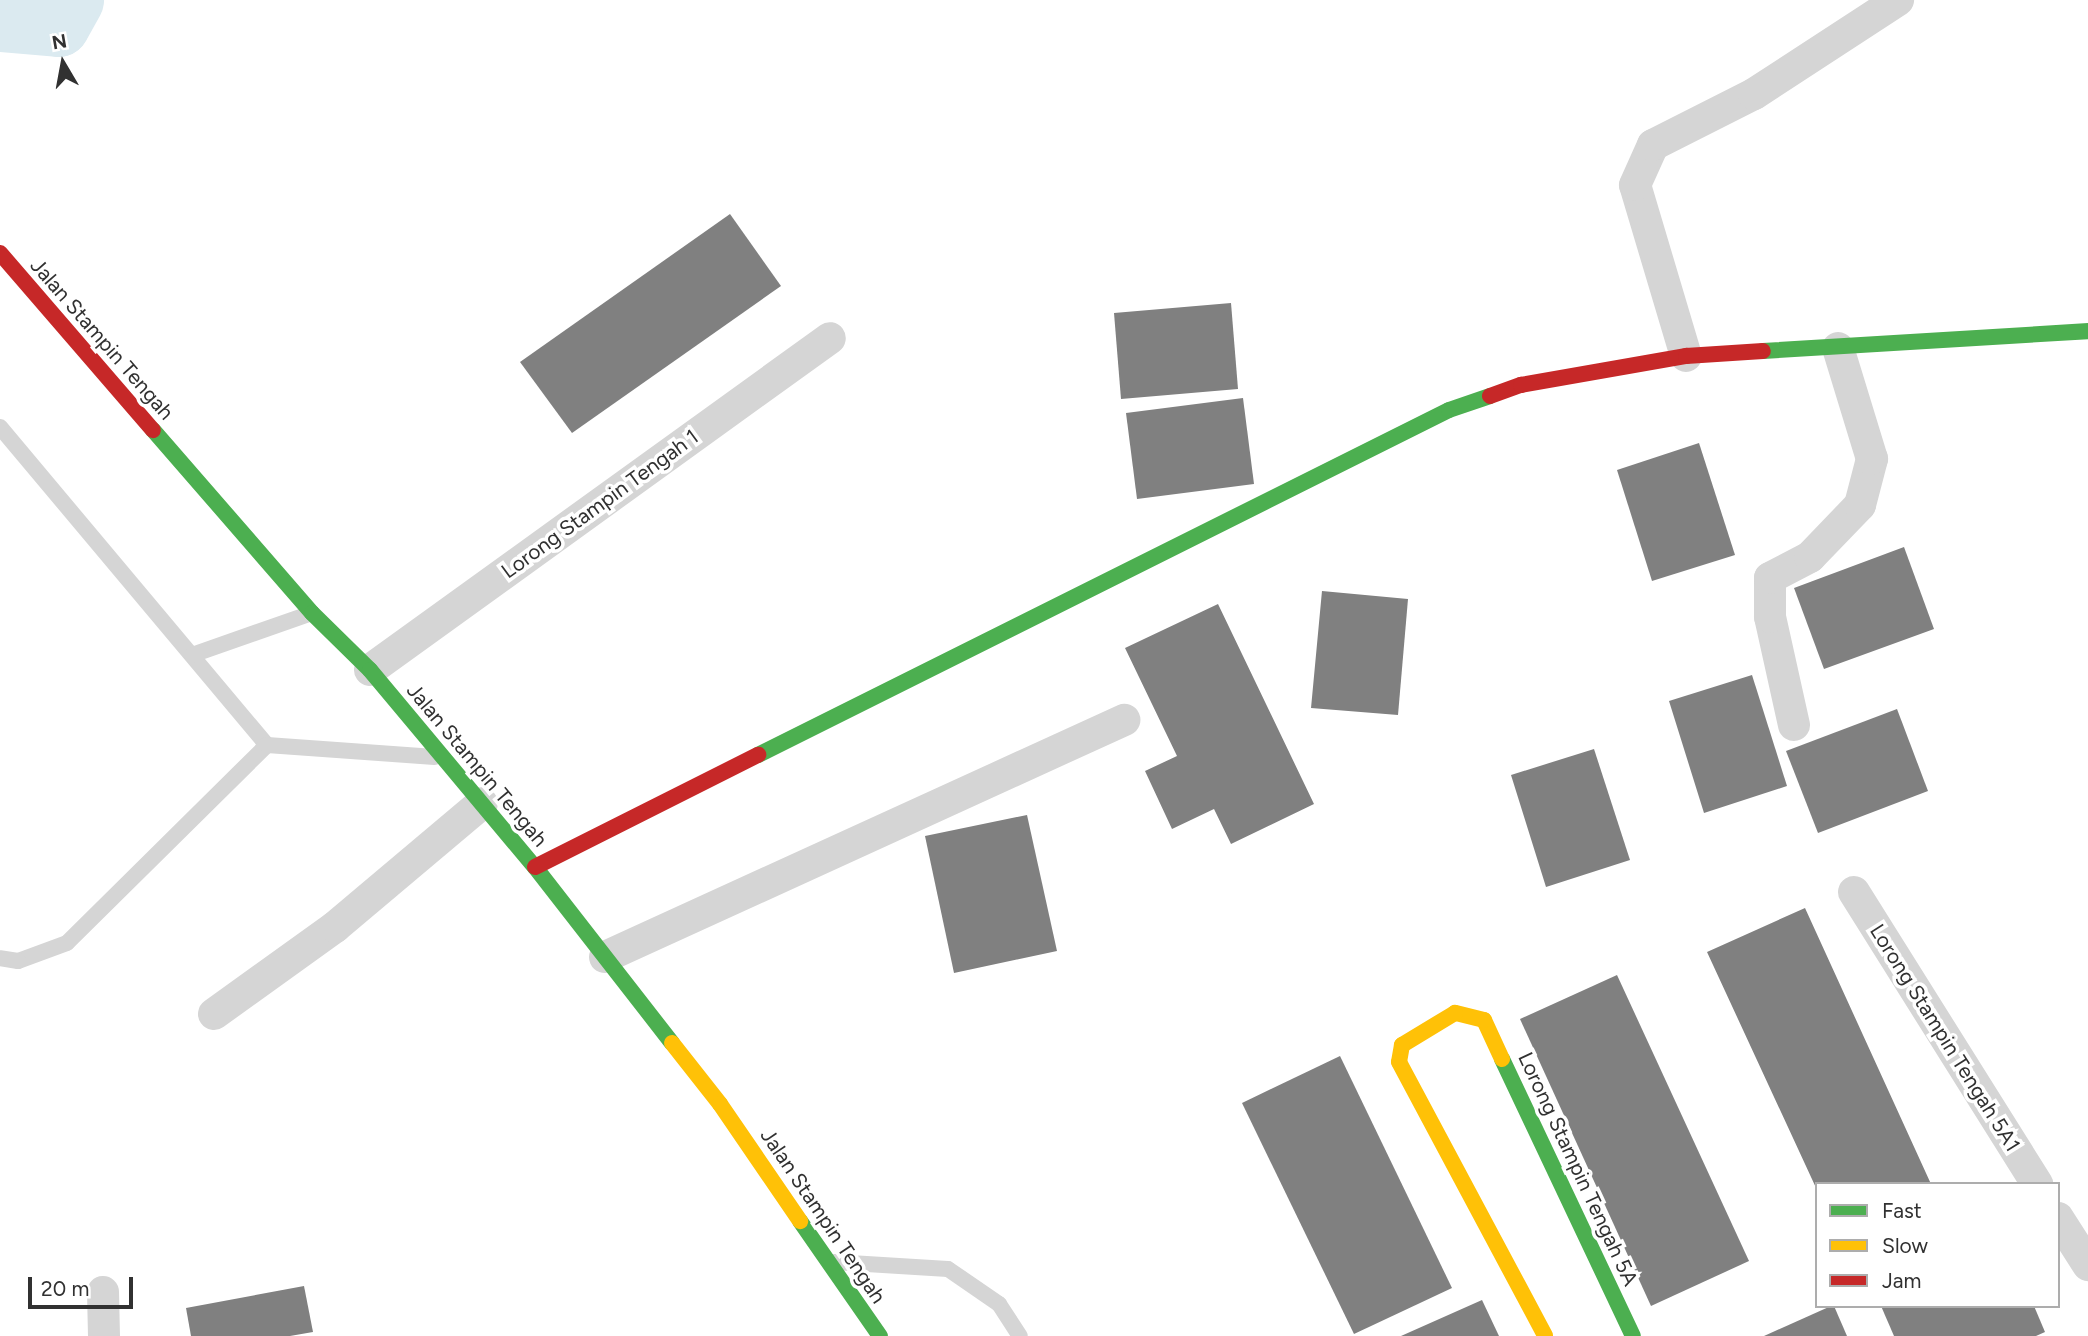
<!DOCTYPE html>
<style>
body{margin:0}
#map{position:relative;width:2088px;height:1336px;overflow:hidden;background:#fff;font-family:Figtree,sans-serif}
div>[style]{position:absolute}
.river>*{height:63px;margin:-31.5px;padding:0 31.5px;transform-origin:31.5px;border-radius:31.5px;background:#dbeaf0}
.building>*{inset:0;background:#808080}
.lane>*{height:16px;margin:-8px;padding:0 8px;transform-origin:8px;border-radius:8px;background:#d5d5d5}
.street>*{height:32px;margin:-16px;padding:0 16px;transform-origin:16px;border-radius:16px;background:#d5d5d5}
.fast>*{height:16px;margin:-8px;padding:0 8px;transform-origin:8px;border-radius:8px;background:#4caf50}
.slow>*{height:16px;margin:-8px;padding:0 8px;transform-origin:8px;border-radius:8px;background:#ffc107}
.jam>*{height:16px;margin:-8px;padding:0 8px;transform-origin:8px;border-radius:8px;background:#c62828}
span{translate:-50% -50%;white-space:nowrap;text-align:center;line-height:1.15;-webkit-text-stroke:7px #fff;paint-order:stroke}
.street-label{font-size:21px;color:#313131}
.legend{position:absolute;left:1815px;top:1182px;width:245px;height:126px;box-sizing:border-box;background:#fff;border:2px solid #adadad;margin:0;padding:9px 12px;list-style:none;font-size:21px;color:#313131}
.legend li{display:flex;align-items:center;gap:14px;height:35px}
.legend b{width:35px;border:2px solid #adadad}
.north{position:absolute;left:28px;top:28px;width:70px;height:70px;-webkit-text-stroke:5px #fff;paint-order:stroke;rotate:350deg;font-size:19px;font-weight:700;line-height:28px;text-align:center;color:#313131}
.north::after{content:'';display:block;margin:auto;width:24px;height:32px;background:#313131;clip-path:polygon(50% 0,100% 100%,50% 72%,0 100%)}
.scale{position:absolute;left:28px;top:1277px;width:105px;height:32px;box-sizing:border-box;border:4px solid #313131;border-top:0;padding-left:9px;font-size:21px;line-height:24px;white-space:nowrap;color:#313131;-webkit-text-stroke:5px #fff;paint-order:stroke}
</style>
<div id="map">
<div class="river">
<div style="left:0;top:20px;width:58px;rotate:4.9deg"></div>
<div style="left:58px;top:25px;width:29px;rotate:-61deg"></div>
</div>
<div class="building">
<div style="clip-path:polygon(730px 214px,781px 286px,572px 433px,520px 362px)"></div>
<div style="clip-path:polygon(1231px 303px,1238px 389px,1121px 399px,1114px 313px)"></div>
<div style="clip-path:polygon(1243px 398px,1254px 484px,1137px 499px,1126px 413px)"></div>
<div style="clip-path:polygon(1699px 443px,1735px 555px,1652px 581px,1617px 470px)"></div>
<div style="clip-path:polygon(1904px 547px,1934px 629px,1824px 669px,1794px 588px)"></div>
<div style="clip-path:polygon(1322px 591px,1408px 599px,1398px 715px,1311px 708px)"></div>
<div style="clip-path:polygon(1218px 604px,1314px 804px,1231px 844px,1214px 809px,1172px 829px,1145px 771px,1177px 756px,1125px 648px)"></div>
<div style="clip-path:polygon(1752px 675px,1787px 786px,1704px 813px,1669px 701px)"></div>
<div style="clip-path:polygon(1897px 709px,1928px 791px,1818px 833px,1786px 751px)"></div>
<div style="clip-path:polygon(1594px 749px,1630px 860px,1546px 887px,1511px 775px)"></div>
<div style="clip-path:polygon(1027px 815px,1057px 951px,954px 973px,925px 836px)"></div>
<div style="clip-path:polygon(1805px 908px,1931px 1184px,1817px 1184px,1817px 1190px,1707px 952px)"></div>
<div style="clip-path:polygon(1617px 975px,1749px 1261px,1651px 1306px,1520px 1019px)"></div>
<div style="clip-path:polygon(1340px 1056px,1452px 1288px,1354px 1334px,1242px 1103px)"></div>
<div style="clip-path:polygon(304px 1286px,313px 1332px,290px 1336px,191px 1336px,186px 1308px)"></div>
<div style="clip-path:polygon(1482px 1300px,1499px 1336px,1401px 1336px)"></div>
<div style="clip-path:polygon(1834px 1306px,1847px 1336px,1764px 1336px,1831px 1306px)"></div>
<div style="clip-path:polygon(1881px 1306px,2034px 1306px,2045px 1332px,2036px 1336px,1894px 1336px)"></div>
</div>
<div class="lane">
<div style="left:0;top:427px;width:415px;rotate:50deg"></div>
<div style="left:267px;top:745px;width:281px;rotate:135.3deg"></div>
<div style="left:67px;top:943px;width:52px;rotate:159.8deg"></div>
<div style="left:18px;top:961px;width:18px;rotate:-171deg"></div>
<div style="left:192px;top:655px;width:127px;rotate:-19.3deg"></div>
<div style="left:267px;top:745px;width:168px;rotate:4.1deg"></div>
<div style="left:834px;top:1262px;width:114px;rotate:3.5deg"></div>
<div style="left:948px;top:1269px;width:62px;rotate:34.5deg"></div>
<div style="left:999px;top:1304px;width:38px;rotate:57deg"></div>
</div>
<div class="street">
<div style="left:1686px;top:356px;width:178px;rotate:-106.6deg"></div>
<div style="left:1635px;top:185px;width:44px;rotate:-65.8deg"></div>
<div style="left:1653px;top:145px;width:113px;rotate:-26.8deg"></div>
<div style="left:1754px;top:94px;width:172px;rotate:-33.1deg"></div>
<div style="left:370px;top:670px;width:567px;rotate:-35.82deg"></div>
<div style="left:1794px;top:725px;width:111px;rotate:-102.5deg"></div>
<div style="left:1770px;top:617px;width:39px;rotate:-90deg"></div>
<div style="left:1770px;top:578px;width:45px;rotate:-27.7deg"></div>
<div style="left:1810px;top:557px;width:72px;rotate:-46.1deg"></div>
<div style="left:1860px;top:505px;width:48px;rotate:-75.4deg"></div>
<div style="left:1872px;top:459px;width:116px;rotate:-107deg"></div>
<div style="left:1854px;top:892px;width:345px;rotate:57.9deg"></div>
<div style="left:605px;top:957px;width:571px;rotate:-24.54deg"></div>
<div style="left:214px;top:1014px;width:149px;rotate:-35.7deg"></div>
<div style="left:335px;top:927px;width:192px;rotate:-40.1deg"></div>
<div style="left:2058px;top:1218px;width:56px;rotate:57.4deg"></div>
<div style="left:103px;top:1292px;width:44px;rotate:88.7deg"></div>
</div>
<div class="fast">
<div style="left:1763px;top:351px;width:326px;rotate:-3.5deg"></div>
<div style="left:153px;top:430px;width:242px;rotate:49deg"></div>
<div style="left:312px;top:613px;width:81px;rotate:44.5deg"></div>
<div style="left:370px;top:670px;width:257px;rotate:50.1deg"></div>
<div style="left:535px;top:867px;width:223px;rotate:52.1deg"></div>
<div style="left:758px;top:755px;width:772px;rotate:-26.53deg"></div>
<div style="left:1449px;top:410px;width:43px;rotate:-18.9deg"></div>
<div style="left:1502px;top:1059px;width:306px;rotate:64.7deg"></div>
<div style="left:800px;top:1221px;width:140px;rotate:55.2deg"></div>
</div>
<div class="slow">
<div style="left:672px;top:1043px;width:78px;rotate:51.8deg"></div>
<div style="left:720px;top:1104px;width:142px;rotate:55.6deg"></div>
<div style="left:1502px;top:1059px;width:43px;rotate:-114.8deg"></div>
<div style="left:1484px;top:1020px;width:30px;rotate:-166deg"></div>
<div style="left:1455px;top:1013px;width:62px;rotate:148.9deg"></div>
<div style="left:1402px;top:1045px;width:17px;rotate:100deg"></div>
<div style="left:1399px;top:1062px;width:310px;rotate:61.9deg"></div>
</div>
<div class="jam">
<div style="left:0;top:253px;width:234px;rotate:49.2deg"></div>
<div style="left:1490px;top:396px;width:33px;rotate:-20deg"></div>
<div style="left:1521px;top:385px;width:168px;rotate:-10deg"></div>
<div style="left:1686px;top:356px;width:77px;rotate:-3.7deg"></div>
<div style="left:535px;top:867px;width:250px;rotate:-26.7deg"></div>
</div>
<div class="street-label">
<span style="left:102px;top:339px;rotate:49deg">Jalan Stampin Tengah</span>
<span style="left:600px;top:504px;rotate:-36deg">Lorong Stampin Tengah 1</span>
<span style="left:477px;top:765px;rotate:50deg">Jalan Stampin Tengah</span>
<span style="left:1945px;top:1038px;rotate:58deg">Lorong Stampin Tengah 5A1</span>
<span style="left:1578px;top:1169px;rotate:65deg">Lorong Stampin Tengah 5A</span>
<span style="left:823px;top:1216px;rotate:56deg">Jalan Stampin Tengah</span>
</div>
<ul class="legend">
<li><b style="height:9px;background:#4caf50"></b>Fast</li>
<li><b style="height:9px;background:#ffc107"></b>Slow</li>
<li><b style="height:9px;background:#c62828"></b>Jam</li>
</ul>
<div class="north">N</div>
<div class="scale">20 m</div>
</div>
